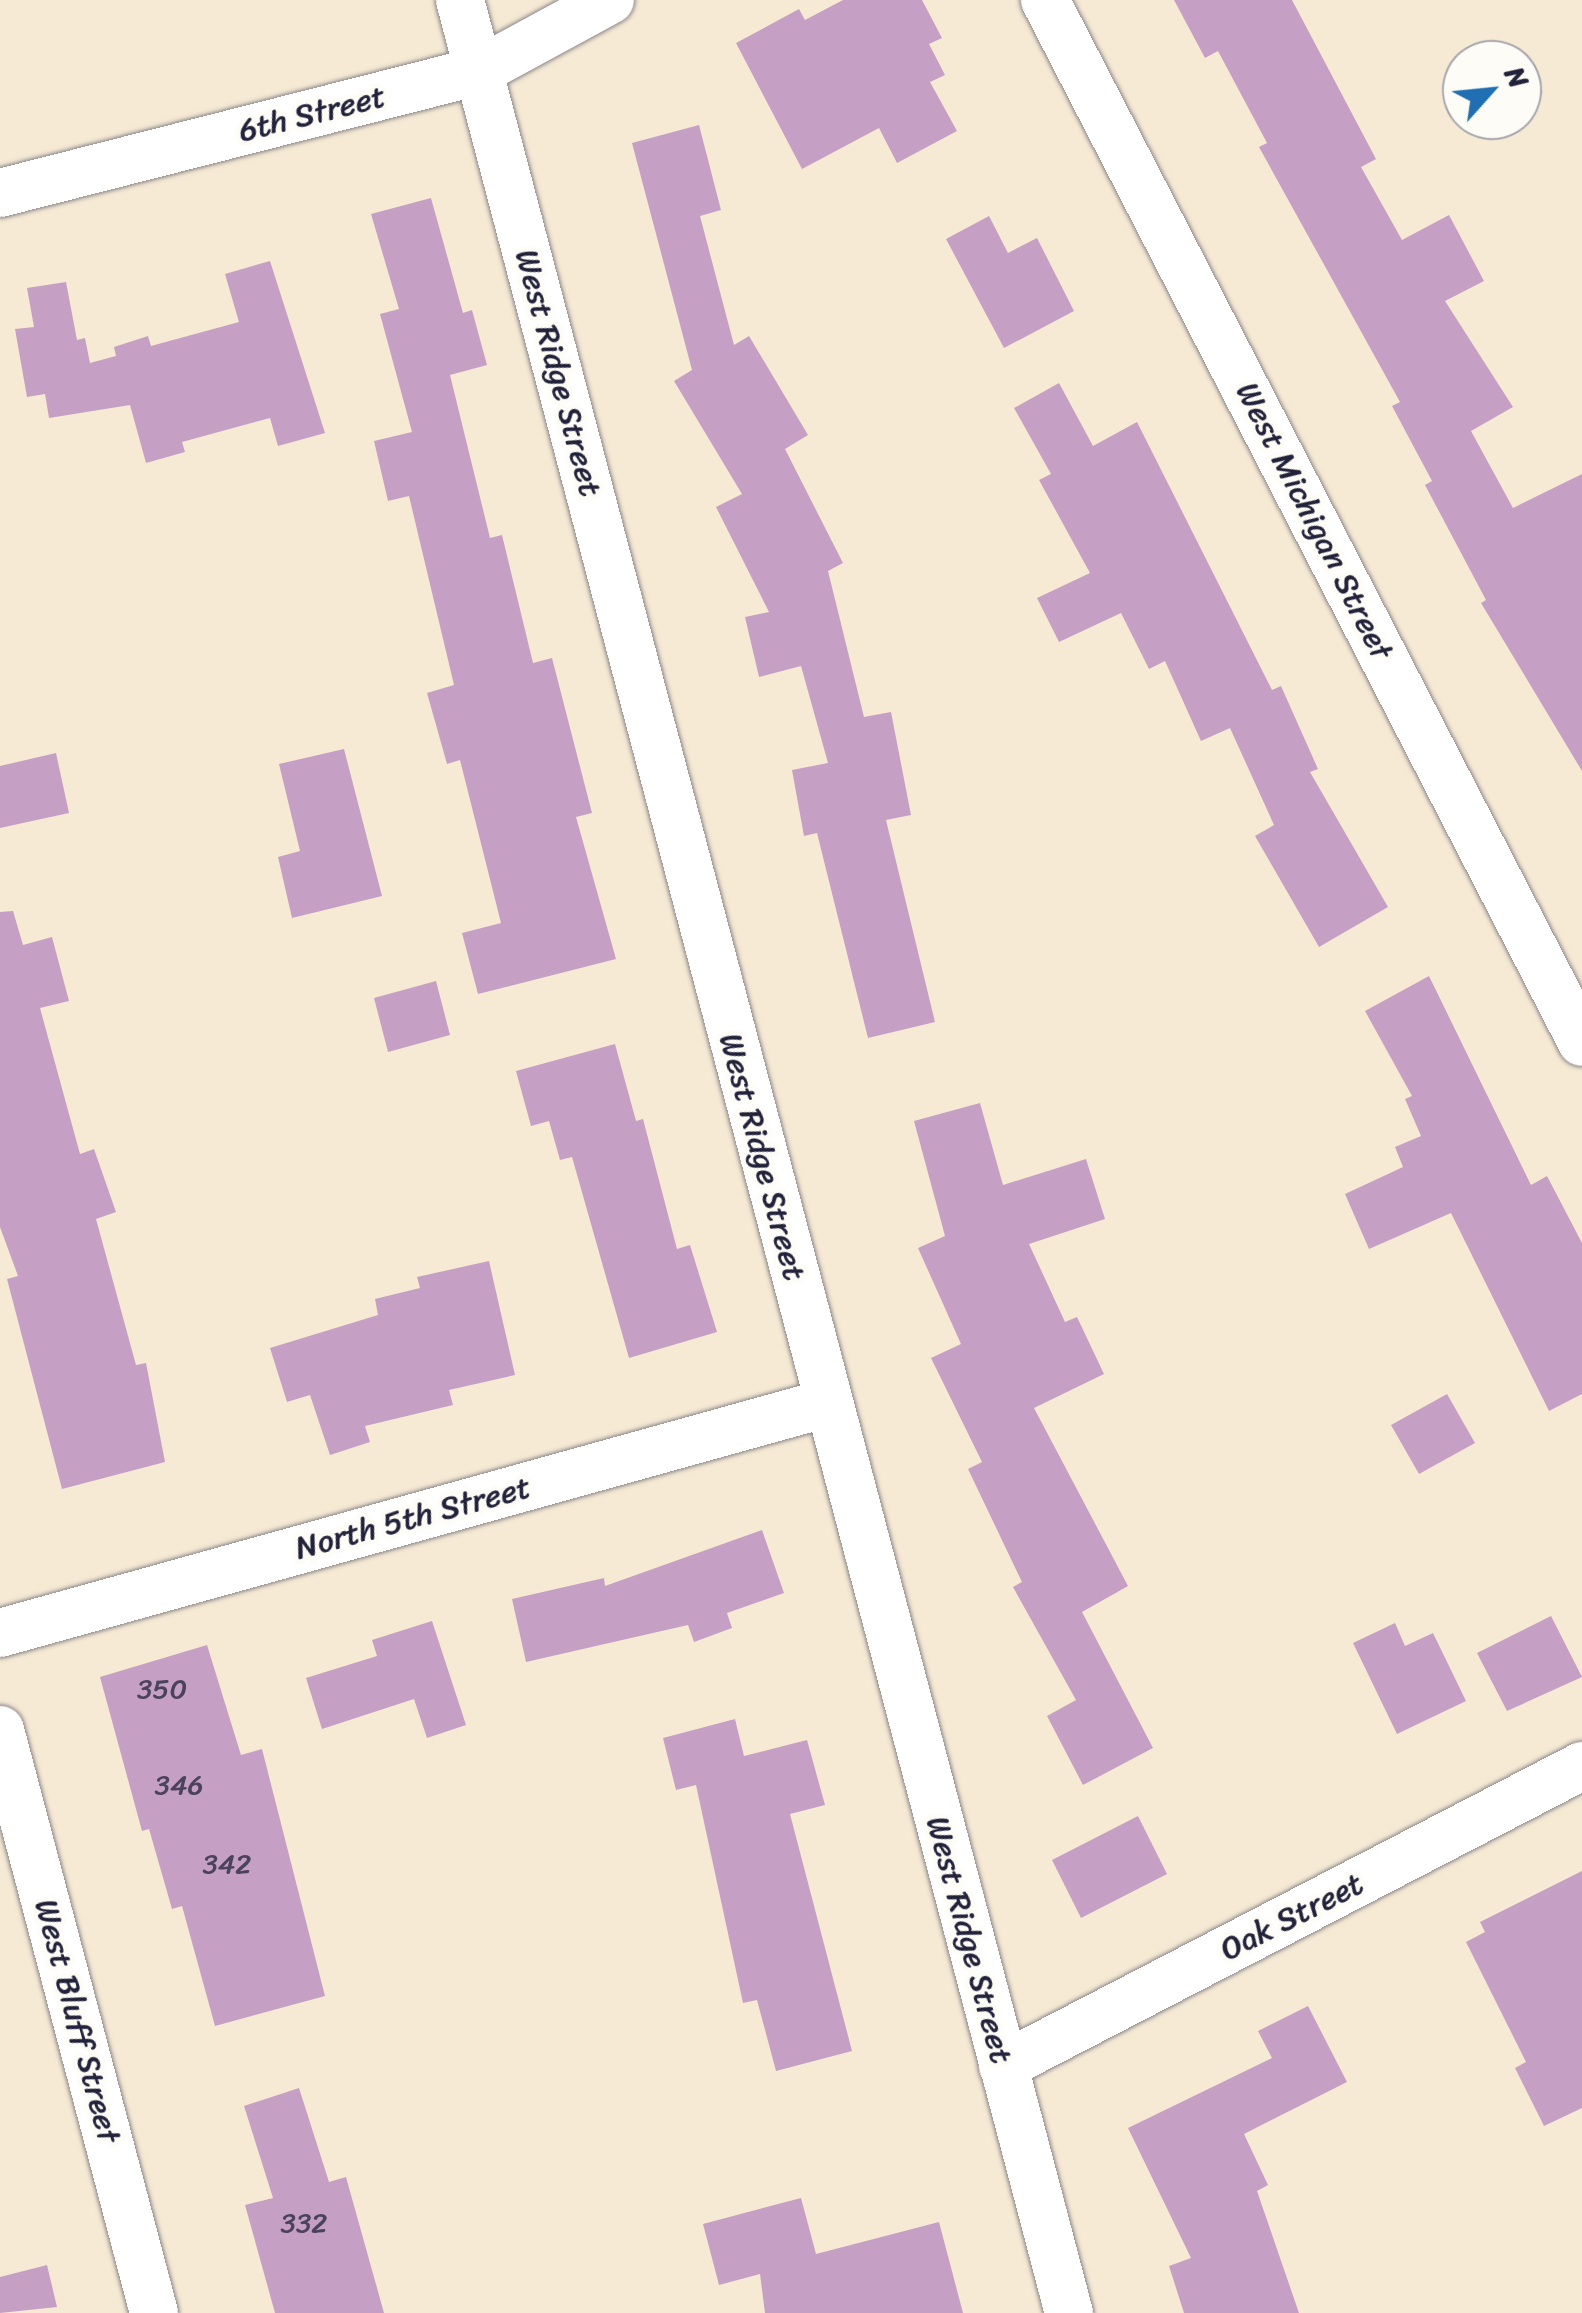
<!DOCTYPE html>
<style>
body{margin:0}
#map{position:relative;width:1582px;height:2313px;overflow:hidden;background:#f6ead5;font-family:Sriracha,sans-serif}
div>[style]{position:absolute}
.building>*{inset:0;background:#c5a0c4}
.roads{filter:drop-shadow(0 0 2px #8c8688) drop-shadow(0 0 2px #8c8688)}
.minor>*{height:48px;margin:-24px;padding:0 24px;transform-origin:24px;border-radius:24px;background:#fff}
span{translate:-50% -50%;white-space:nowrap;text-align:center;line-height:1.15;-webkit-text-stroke:10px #fdfcf7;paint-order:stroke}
.number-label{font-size:28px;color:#4b425d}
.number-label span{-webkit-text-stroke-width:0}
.street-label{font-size:32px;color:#22223b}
.north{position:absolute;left:1442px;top:40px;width:100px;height:100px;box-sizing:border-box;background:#fdfcf7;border:2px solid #a5a5ac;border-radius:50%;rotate:63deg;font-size:28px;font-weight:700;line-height:40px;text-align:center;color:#22223b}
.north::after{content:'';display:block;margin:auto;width:35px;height:45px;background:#1f6fb2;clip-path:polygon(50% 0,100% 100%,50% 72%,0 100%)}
</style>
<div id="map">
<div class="building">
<div style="clip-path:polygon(843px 0,922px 0,942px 38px,929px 44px,945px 75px,930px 82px,957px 131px,897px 163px,879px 128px,802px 169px,736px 43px,799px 9px,805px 20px)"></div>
<div style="clip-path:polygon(1174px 0,1292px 0,1376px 159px,1361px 167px,1402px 240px,1449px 215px,1484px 281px,1445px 301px,1513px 407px,1471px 431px,1513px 508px,1582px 474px,1582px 771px,1481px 603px,1486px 600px,1425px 485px,1432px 481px,1392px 406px,1400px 402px,1259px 147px,1267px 143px,1218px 51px,1205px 58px)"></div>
<div style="clip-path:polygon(699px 125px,721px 210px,700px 216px,734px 345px,749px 336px,808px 435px,785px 449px,843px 563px,828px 571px,864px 717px,891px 712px,911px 815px,886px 820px,935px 1022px,868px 1038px,817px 833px,804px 836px,792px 770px,828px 763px,801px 666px,759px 677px,745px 617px,769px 612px,716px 507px,742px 494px,674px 381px,692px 370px,632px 143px)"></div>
<div style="clip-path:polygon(431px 198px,463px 313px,472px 310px,487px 365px,450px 375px,490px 538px,502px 535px,533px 663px,552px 658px,592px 813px,576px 817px,616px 959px,478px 994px,462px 933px,501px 923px,460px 760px,447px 764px,427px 693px,454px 685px,409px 496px,388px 501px,374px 441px,412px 432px,380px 314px,399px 309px,371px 214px)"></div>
<div style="clip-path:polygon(989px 216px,1008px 253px,1037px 238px,1074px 311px,1004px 348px,946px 239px)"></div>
<div style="clip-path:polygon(270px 261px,325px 433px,278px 446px,270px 418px,182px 442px,185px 452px,146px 463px,130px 405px,49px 418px,45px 394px,27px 397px,15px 329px,34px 327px,27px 288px,66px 282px,77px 340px,85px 338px,90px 363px,116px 356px,114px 347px,148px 336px,151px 346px,239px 322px,225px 274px)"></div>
<div style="clip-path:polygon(1059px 383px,1093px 446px,1137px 422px,1272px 690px,1281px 686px,1318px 769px,1310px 772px,1388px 907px,1319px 947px,1255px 836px,1274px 825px,1230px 728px,1201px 741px,1165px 661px,1149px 669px,1121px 613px,1059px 642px,1037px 598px,1090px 573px,1039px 480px,1051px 474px,1014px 408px)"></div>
<div style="clip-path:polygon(344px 749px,382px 896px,292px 918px,278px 857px,300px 851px,279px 764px)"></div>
<div style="clip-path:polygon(56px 753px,69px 813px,0 828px,0 766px)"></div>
<div style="clip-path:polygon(13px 911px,23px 945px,52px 937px,69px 1001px,40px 1008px,80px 1154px,94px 1149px,116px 1212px,96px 1219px,136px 1365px,146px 1363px,165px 1462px,62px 1489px,7px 1279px,18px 1276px,0 1227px,0 912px)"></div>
<div style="clip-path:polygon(1429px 976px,1531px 1185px,1547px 1176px,1582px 1243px,1582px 1394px,1549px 1411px,1451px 1213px,1369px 1249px,1345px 1194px,1403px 1167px,1395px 1147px,1421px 1136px,1405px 1099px,1412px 1096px,1365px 1011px)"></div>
<div style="clip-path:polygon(436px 981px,450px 1035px,388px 1052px,374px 998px)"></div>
<div style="clip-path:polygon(615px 1044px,636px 1121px,643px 1119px,677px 1249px,690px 1245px,717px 1332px,629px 1358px,572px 1157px,560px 1160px,549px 1121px,531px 1126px,516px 1071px)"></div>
<div style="clip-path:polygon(980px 1103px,1003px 1185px,1086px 1159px,1105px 1219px,1029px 1244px,1065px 1322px,1077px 1317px,1104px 1374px,1034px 1408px,1128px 1586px,1082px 1612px,1153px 1748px,1083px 1785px,1047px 1716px,1076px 1700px,1013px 1587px,1022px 1582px,968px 1469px,982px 1462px,931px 1358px,961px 1344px,918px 1248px,945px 1236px,914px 1121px)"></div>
<div style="clip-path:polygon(489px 1261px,515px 1375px,449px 1390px,453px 1405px,365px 1426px,370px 1442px,330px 1455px,310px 1395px,287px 1402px,270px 1348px,378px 1315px,375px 1299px,420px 1288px,417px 1277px)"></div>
<div style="clip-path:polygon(1447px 1394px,1475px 1443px,1419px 1474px,1391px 1425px)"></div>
<div style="clip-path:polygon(762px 1530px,784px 1593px,727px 1613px,732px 1628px,694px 1642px,688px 1625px,526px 1662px,512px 1599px,604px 1578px,605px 1586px)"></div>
<div style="clip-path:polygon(1551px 1616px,1582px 1677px,1507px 1711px,1477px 1653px)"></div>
<div style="clip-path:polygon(432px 1621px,466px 1725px,427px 1738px,414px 1699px,322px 1729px,306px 1678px,377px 1656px,372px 1640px)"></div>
<div style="clip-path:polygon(1395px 1623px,1405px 1646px,1433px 1633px,1466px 1701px,1397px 1734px,1353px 1643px)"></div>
<div style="clip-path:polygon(207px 1645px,241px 1755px,262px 1749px,325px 1996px,215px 2026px,182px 1906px,172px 1909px,149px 1829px,142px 1831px,100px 1677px)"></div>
<div style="clip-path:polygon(735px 1719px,744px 1756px,807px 1740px,825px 1805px,790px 1814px,852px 2051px,776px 2071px,757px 2000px,743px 2003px,696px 1785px,676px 1790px,663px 1738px)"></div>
<div style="clip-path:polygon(1138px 1816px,1167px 1874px,1081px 1918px,1052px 1860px)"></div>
<div style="clip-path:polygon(1582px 1871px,1582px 2108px,1544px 2126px,1515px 2068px,1526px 2062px,1466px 1942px,1485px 1932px,1480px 1922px)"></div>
<div style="clip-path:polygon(1308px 2006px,1347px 2082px,1244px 2134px,1268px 2185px,1257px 2191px,1299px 2313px,1184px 2313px,1169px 2266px,1191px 2258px,1128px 2128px,1272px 2058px,1258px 2031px)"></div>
<div style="clip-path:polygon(299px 2088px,329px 2182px,346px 2177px,384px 2313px,275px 2313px,245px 2205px,273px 2198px,244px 2106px)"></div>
<div style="clip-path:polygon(801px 2198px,816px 2254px,939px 2222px,963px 2313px,765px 2313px,760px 2274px,719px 2285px,703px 2224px)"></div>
<div style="clip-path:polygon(47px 2265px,57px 2307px,0 2313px,0 2277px)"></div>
</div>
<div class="roads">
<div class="minor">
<div style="left:460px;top:0;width:2392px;rotate:75.25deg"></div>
<div style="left:1045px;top:0;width:1172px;rotate:62.74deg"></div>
<div style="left:0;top:193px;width:494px;rotate:-14.3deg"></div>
<div style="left:479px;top:71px;width:149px;rotate:-28.5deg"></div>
<div style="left:0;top:1633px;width:858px;rotate:-15.54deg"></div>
<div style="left:0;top:1730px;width:603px;rotate:75.2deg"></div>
<div style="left:1003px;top:2066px;width:652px;rotate:-27.39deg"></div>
</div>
</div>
<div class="number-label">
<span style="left:162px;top:1689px">350</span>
<span style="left:179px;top:1785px">346</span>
<span style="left:227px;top:1864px">342</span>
<span style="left:304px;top:2223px">332</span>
</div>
<div class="street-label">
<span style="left:312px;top:114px;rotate:-14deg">6th Street</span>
<span style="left:558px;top:373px;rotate:75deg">West Ridge Street</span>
<span style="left:1314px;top:521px;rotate:63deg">West Michigan Street</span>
<span style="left:762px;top:1157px;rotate:75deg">West Ridge Street</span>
<span style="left:413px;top:1518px;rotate:-15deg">North 5th Street</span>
<span style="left:1292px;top:1917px;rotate:-27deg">Oak Street</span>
<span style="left:969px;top:1940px;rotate:75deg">West Ridge Street</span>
<span style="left:77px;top:2021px;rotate:75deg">West Bluff Street</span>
</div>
<div class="north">N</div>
</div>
